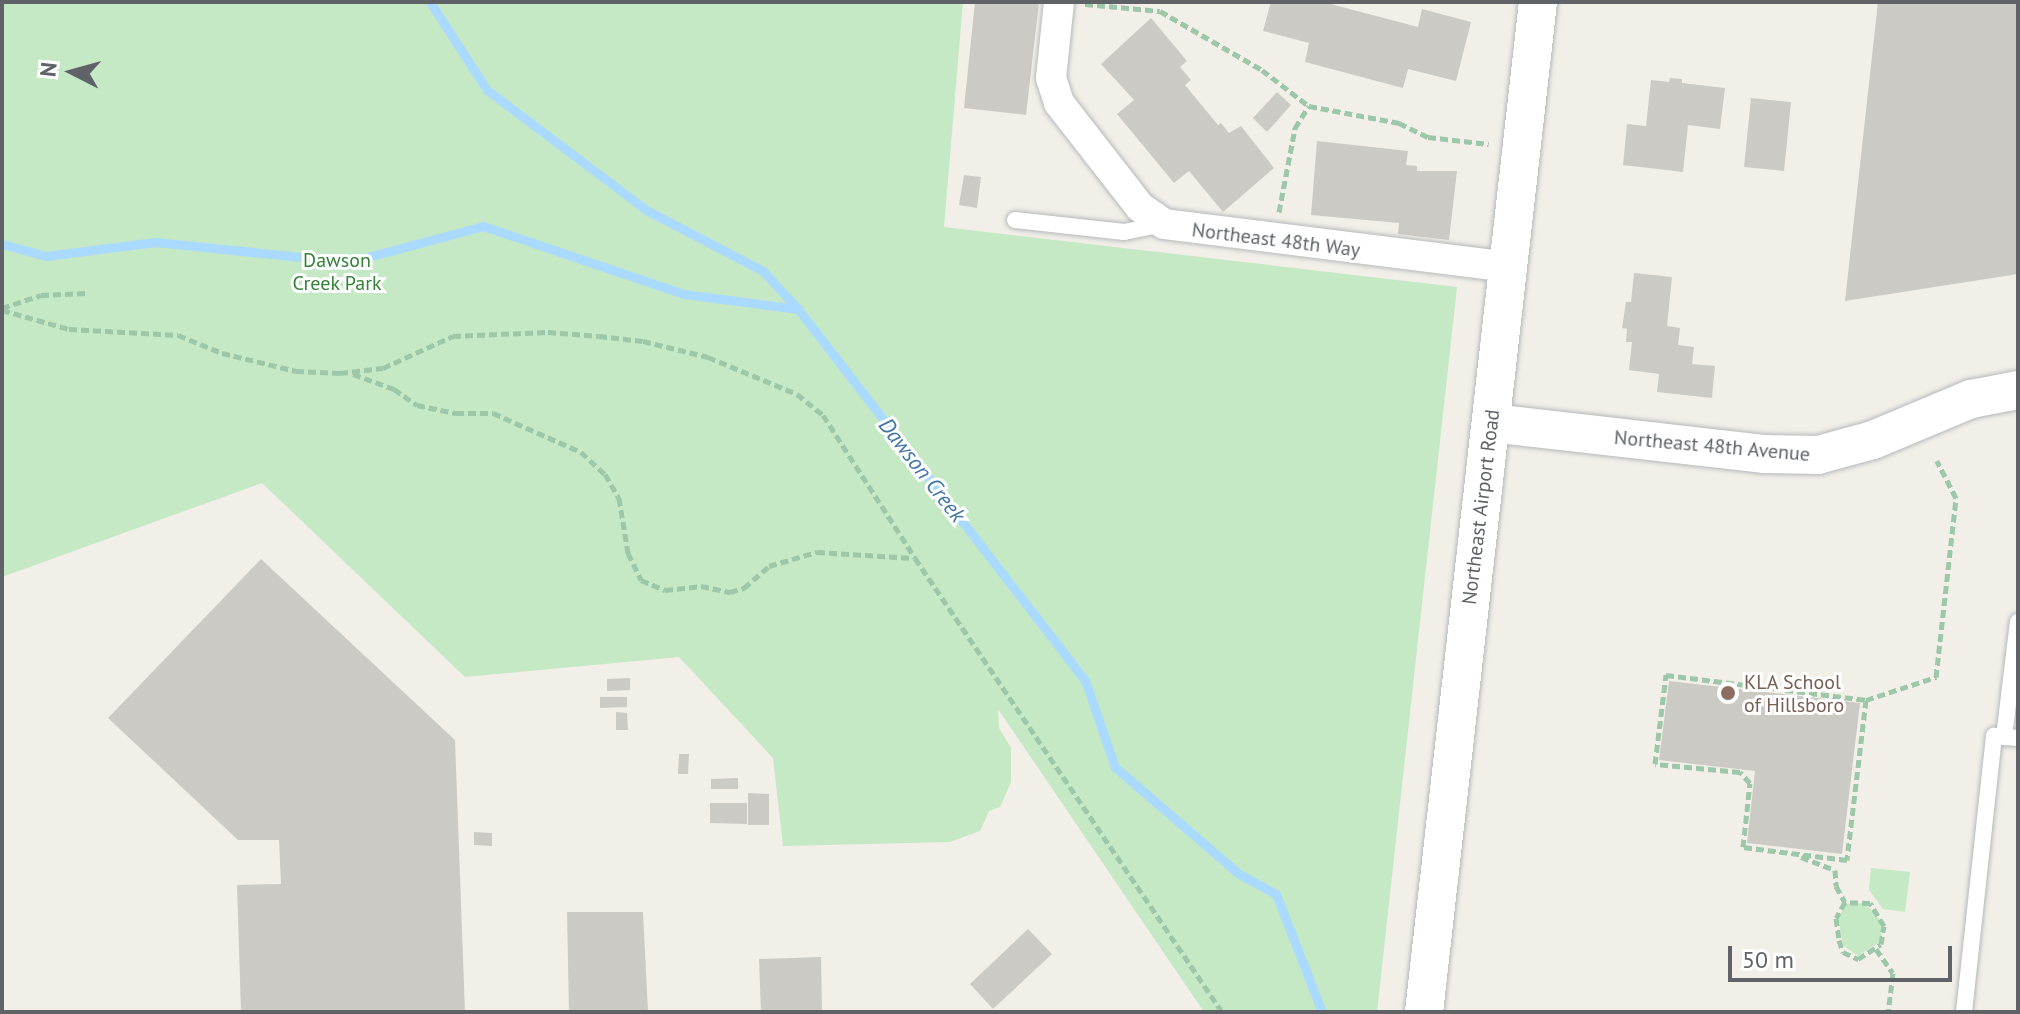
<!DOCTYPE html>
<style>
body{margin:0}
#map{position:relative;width:2020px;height:1014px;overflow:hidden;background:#f1efe8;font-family:"PT Sans",sans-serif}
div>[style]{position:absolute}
.green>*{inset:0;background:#c5e8c5}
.stream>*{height:9px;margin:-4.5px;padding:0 4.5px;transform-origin:4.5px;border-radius:4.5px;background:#aadaff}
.building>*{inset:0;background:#cccac5}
.path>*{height:5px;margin-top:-2.5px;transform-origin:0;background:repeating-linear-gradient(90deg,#9cc7a9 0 8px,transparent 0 12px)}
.roads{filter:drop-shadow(0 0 2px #b5b8bc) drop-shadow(0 0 2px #b5b8bc)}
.service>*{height:16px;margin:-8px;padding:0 8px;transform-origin:8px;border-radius:8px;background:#fff}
.minor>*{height:30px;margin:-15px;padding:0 15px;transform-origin:15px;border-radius:15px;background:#fff}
.tertiary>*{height:38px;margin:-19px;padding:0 19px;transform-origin:19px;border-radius:19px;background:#fff}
.dots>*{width:22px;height:22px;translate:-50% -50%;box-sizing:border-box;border:4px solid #fff;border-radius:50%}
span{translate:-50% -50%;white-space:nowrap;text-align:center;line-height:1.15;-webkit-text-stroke:6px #fff;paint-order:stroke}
.street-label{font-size:20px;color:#5f6368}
.park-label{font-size:20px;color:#348238}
.education-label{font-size:20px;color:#785e54}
.left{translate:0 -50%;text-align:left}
.water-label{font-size:22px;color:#4174aa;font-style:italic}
.frame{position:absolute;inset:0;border:4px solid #5f6368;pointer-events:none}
.north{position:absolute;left:32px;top:32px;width:80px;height:80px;-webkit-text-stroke:6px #fff;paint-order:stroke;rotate:276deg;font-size:22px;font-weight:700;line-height:32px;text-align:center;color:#5f6368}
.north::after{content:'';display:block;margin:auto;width:28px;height:36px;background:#5f6368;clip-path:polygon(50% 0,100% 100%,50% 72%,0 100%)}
.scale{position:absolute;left:1728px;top:946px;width:224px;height:36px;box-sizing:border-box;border:4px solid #5f6368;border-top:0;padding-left:10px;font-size:24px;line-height:28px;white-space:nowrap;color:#5f6368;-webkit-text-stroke:6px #fff;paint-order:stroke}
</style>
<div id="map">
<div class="green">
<div style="clip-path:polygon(2px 2px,963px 2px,944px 227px,1457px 287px,1377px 1012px,1204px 1012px,998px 709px,999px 728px,1011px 748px,1011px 782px,1000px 807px,989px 811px,980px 831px,950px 842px,783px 846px,773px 758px,679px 657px,465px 677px,262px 483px,2px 577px)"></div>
<div style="clip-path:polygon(1871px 868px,1910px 872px,1905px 912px,1883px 909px,1869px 890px)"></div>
<div style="clip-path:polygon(1865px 903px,1880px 920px,1882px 937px,1878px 943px,1858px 956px,1843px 945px,1838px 917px,1847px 904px)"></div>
</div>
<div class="stream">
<div style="left:430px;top:2px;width:105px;rotate:57.1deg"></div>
<div style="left:487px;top:90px;width:199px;rotate:37deg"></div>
<div style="left:646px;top:210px;width:132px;rotate:27.5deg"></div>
<div style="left:763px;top:271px;width:52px;rotate:47.4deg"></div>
<div style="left:798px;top:309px;width:469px;rotate:52.3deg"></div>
<div style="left:1085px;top:680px;width:92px;rotate:71deg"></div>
<div style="left:1115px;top:767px;width:164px;rotate:40.8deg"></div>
<div style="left:1239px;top:874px;width:42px;rotate:28.4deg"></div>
<div style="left:1276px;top:894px;width:127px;rotate:68.7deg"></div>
<div style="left:2px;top:244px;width:46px;rotate:15.3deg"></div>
<div style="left:46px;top:256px;width:110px;rotate:-7.3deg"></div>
<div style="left:155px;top:242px;width:195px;rotate:5.9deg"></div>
<div style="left:349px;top:262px;width:139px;rotate:-15deg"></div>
<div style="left:483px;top:226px;width:212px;rotate:18.7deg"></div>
<div style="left:684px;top:294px;width:115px;rotate:7.5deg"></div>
</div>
<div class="building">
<div style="clip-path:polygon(975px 2px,1039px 2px,1026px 115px,964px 108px)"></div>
<div style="clip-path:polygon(1271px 2px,1323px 2px,1418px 27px,1422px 9px,1471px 22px,1456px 81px,1408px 69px,1403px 88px,1305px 62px,1309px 43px,1263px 31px)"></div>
<div style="clip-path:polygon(1878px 2px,2018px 2px,2018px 274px,1845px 301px)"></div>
<div style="clip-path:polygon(1151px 18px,1187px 61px,1180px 67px,1191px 80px,1185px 85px,1218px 125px,1221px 123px,1229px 133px,1241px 126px,1274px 168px,1223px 212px,1189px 171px,1174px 183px,1117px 114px,1134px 100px,1101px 64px)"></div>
<div style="clip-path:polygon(1670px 78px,1682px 79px,1682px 83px,1725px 88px,1720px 129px,1688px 125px,1683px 172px,1623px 165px,1627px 124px,1646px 126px,1651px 80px,1669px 82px)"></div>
<div style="clip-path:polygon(1277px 92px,1291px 105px,1267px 132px,1253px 118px)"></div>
<div style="clip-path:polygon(1751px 98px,1791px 102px,1784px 171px,1744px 167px)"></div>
<div style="clip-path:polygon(1317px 141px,1408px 151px,1406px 165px,1417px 166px,1417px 171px,1457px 171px,1449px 240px,1398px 234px,1399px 223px,1311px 215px)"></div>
<div style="clip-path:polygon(964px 175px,981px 177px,977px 208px,959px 205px)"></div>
<div style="clip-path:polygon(1634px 273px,1672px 277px,1667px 326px,1680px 328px,1678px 345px,1694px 347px,1692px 364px,1715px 366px,1712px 398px,1657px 392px,1659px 374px,1629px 370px,1632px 342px,1626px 342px,1627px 329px,1622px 328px,1626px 302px,1631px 302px)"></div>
<div style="clip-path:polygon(261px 559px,455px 740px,465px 1012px,241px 1012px,237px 885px,281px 884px,279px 840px,238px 840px,108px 718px)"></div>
<div style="clip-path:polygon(630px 678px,630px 690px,607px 691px,607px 679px)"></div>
<div style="clip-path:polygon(1669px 681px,1860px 703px,1842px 854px,1747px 843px,1755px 771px,1659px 760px)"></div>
<div style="clip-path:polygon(600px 697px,627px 697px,627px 707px,600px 708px)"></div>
<div style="clip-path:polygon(616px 712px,627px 713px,628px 730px,616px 730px)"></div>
<div style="clip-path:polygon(679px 754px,689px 754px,688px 774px,678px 774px)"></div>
<div style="clip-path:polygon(738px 778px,738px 789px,711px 789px,711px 779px)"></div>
<div style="clip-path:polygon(748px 793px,769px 794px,769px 825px,748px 825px)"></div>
<div style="clip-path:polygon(710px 803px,747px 803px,747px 824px,710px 823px)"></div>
<div style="clip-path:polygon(474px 832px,492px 833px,492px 846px,474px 845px)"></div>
<div style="clip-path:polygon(567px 912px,643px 912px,648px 1012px,569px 1012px)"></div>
<div style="clip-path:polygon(1028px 929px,1052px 954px,993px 1009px,970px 984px)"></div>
<div style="clip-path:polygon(821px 957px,822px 1012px,761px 1012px,759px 959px)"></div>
</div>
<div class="path">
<div style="left:1085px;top:4px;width:75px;rotate:5.3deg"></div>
<div style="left:1160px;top:11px;width:118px;rotate:30deg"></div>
<div style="left:1262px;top:70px;width:59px;rotate:37.5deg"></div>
<div style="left:1309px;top:106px;width:92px;rotate:10.7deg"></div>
<div style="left:1399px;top:123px;width:32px;rotate:26deg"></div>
<div style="left:1428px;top:137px;width:61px;rotate:6.5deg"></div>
<div style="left:1279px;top:212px;width:86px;rotate:-79.2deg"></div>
<div style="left:1295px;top:128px;width:26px;rotate:-58deg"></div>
<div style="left:2px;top:308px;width:41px;rotate:-18.4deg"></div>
<div style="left:41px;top:295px;width:46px;rotate:-2.5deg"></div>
<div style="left:2px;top:310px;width:70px;rotate:15.8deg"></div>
<div style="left:69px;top:329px;width:109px;rotate:3.2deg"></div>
<div style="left:178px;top:335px;width:48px;rotate:22.2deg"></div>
<div style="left:222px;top:353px;width:76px;rotate:13.7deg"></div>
<div style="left:296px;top:371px;width:44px;rotate:2.6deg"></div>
<div style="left:340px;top:373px;width:43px;rotate:-6.6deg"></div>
<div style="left:383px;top:368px;width:77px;rotate:-24.6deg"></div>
<div style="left:453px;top:336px;width:95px;rotate:-2.4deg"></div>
<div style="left:548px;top:332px;width:51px;rotate:4.5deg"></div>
<div style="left:599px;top:336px;width:44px;rotate:6.5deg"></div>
<div style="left:643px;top:341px;width:67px;rotate:13.8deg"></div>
<div style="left:708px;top:357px;width:96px;rotate:22.6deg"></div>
<div style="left:797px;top:394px;width:33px;rotate:39deg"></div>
<div style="left:823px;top:415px;width:170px;rotate:57.2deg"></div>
<div style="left:915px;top:558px;width:548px;rotate:55.93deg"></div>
<div style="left:353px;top:374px;width:44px;rotate:20.1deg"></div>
<div style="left:394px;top:389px;width:28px;rotate:35deg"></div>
<div style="left:417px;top:405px;width:40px;rotate:12deg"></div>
<div style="left:456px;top:413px;width:37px"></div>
<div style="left:493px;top:413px;width:96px;rotate:23.9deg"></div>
<div style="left:581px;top:452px;width:33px;rotate:43deg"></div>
<div style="left:605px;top:474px;width:28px;rotate:60deg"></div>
<div style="left:619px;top:498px;width:56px;rotate:80.7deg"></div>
<div style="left:628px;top:553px;width:30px;rotate:64deg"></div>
<div style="left:641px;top:580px;width:26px;rotate:23deg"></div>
<div style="left:665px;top:590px;width:36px;rotate:-6deg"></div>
<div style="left:701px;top:586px;width:30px;rotate:12deg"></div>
<div style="left:730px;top:592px;width:15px;rotate:-16deg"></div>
<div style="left:744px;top:588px;width:33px;rotate:-41deg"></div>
<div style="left:769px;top:566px;width:50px;rotate:-16.3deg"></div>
<div style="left:817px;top:552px;width:96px;rotate:3.6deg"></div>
<div style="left:1866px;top:700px;width:161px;rotate:96.8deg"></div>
<div style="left:1847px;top:860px;width:105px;rotate:-172.9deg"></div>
<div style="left:1743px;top:847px;width:64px;rotate:-83.8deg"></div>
<div style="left:1750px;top:783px;width:15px;rotate:-132deg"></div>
<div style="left:1740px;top:772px;width:85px;rotate:-174.6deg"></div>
<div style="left:1655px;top:764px;width:90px;rotate:-83deg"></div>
<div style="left:1666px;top:675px;width:202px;rotate:7.1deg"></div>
<div style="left:1866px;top:700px;width:74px;rotate:-18.2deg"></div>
<div style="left:1936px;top:677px;width:180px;rotate:-83.6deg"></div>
<div style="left:1956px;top:498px;width:42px;rotate:-117.2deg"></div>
<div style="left:1801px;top:857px;width:36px;rotate:21deg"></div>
<div style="left:1835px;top:870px;width:16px;rotate:86deg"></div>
<div style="left:1836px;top:886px;width:18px;rotate:61deg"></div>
<div style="left:1845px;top:902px;width:18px;rotate:119deg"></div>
<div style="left:1836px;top:918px;width:22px;rotate:82deg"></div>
<div style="left:1839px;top:940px;width:13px;rotate:72deg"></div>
<div style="left:1843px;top:952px;width:17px;rotate:25deg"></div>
<div style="left:1858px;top:959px;width:27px;rotate:-33deg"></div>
<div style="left:1881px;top:944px;width:18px;rotate:-81deg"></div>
<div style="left:1884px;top:926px;width:27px;rotate:-121deg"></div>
<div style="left:1870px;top:903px;width:25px;rotate:-178deg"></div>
<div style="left:1876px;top:949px;width:29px;rotate:55deg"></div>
<div style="left:1893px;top:973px;width:39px;rotate:97deg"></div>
</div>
<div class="roads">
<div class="service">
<div style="left:1015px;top:220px;width:110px;rotate:6.3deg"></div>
<div style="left:1124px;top:232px;width:41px;rotate:-11.3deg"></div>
<div style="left:2004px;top:737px;width:116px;rotate:-83.1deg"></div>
<div style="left:1964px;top:1012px;width:278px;rotate:-83.8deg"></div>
<div style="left:1994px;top:736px;width:24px;rotate:5deg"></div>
</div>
<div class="minor">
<div style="left:1059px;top:2px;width:76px;rotate:96deg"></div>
<div style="left:1051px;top:78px;width:26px;rotate:72deg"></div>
<div style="left:1059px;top:103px;width:132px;rotate:52.1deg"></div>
<div style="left:1140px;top:207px;width:29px;rotate:35deg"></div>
<div style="left:1164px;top:224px;width:347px;rotate:7.1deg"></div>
</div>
<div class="tertiary">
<div style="left:1491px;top:423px;width:276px;rotate:6.5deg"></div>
<div style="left:1765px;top:454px;width:53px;rotate:1.1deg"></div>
<div style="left:1818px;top:455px;width:57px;rotate:-15.3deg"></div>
<div style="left:1873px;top:440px;width:106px;rotate:-22.7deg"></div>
<div style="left:1971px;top:399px;width:48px;rotate:-10.8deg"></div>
<div style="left:1424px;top:1012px;width:1016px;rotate:-83.56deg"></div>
</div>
</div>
<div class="dots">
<div style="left:1728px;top:693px;background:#8d6e63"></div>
</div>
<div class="street-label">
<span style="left:1276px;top:240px;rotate:7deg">Northeast 48th Way</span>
<span style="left:1712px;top:446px;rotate:5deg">Northeast 48th Avenue</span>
<span style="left:1481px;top:507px;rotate:-83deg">Northeast Airport Road</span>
</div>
<div class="park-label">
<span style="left:337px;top:272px">Dawson<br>Creek Park</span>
</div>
<div class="education-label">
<span class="left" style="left:1744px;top:694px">KLA School<br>of Hillsboro</span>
</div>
<div class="water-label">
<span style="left:922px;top:470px;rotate:52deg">Dawson Creek</span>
</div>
<div class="frame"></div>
<div class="north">N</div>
<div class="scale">50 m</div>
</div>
